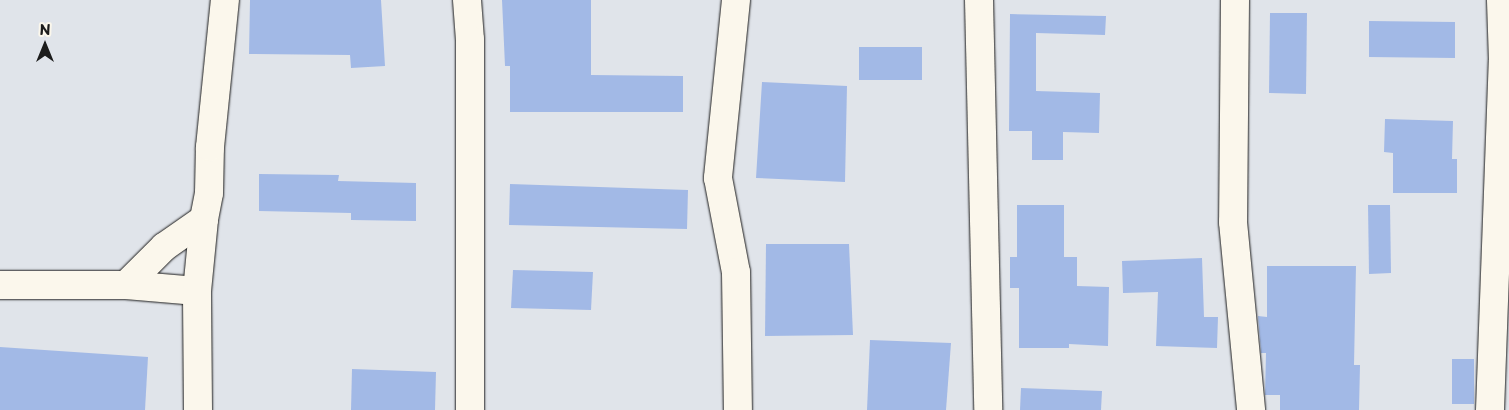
<!DOCTYPE html>
<style>
body{margin:0}
#map{position:relative;width:1509px;height:410px;overflow:hidden;background:#e0e4ea;font-family:"Playpen Sans",sans-serif}
div>[style]{position:absolute}
.building>*{inset:0;background:#a2b9e6}
.roads{filter:drop-shadow(0 0 1px #1c1c1c) drop-shadow(0 0 1px #1c1c1c)}
.minor>*{height:28px;margin:-14px;padding:0 14px;transform-origin:14px;border-radius:14px;background:#fbf7ec}
span{translate:-50% -50%;white-space:nowrap;text-align:center;line-height:1.15;-webkit-text-stroke:4.5px #fbf7ec;paint-order:stroke}
.north{position:absolute;left:20px;top:20px;width:50px;height:50px;-webkit-text-stroke:4px #fbf7ec;paint-order:stroke;rotate:0deg;font-size:14px;font-weight:700;line-height:20px;text-align:center;color:#1c1c1c}
.north::after{content:'';display:block;margin:auto;width:18px;height:22px;background:#1c1c1c;clip-path:polygon(50% 0,100% 100%,50% 72%,0 100%)}
</style>
<div id="map">
<div class="building">
<div style="clip-path:polygon(250px 0,381px 0,385px 66px,351px 68px,350px 55px,249px 54px)"></div>
<div style="clip-path:polygon(502px 0,591px 0,591px 75px,683px 76px,683px 112px,510px 112px,510px 66px,505px 66px)"></div>
<div style="clip-path:polygon(1270px 13px,1307px 13px,1306px 94px,1269px 93px)"></div>
<div style="clip-path:polygon(1010px 14px,1106px 16px,1105px 35px,1036px 33px,1036px 91px,1100px 93px,1099px 133px,1063px 132px,1063px 160px,1032px 160px,1032px 131px,1009px 131px)"></div>
<div style="clip-path:polygon(1369px 21px,1455px 22px,1455px 58px,1369px 57px)"></div>
<div style="clip-path:polygon(859px 47px,922px 47px,922px 80px,859px 80px)"></div>
<div style="clip-path:polygon(762px 82px,847px 86px,845px 182px,756px 178px)"></div>
<div style="clip-path:polygon(1385px 119px,1453px 121px,1452px 159px,1457px 159px,1457px 193px,1393px 193px,1393px 153px,1384px 152px)"></div>
<div style="clip-path:polygon(259px 174px,339px 175px,338px 181px,416px 183px,416px 221px,351px 220px,351px 213px,259px 211px)"></div>
<div style="clip-path:polygon(510px 184px,688px 190px,687px 229px,509px 225px)"></div>
<div style="clip-path:polygon(1017px 205px,1064px 205px,1064px 257px,1077px 257px,1077px 286px,1109px 287px,1108px 346px,1069px 344px,1069px 348px,1019px 348px,1019px 288px,1010px 288px,1010px 257px,1017px 257px)"></div>
<div style="clip-path:polygon(1368px 205px,1390px 205px,1391px 273px,1369px 274px)"></div>
<div style="clip-path:polygon(766px 244px,849px 244px,853px 335px,765px 336px)"></div>
<div style="clip-path:polygon(1202px 258px,1204px 317px,1218px 317px,1217px 348px,1156px 346px,1158px 292px,1123px 293px,1122px 261px)"></div>
<div style="clip-path:polygon(1267px 266px,1356px 266px,1354px 365px,1360px 365px,1359px 410px,1280px 410px,1280px 395px,1265px 395px,1266px 353px,1261px 353px,1258px 316px,1267px 317px)"></div>
<div style="clip-path:polygon(513px 270px,593px 272px,591px 310px,511px 308px)"></div>
<div style="clip-path:polygon(870px 340px,951px 343px,946px 410px,867px 410px)"></div>
<div style="clip-path:polygon(0 347px,148px 357px,145px 410px,0 410px)"></div>
<div style="clip-path:polygon(1452px 359px,1474px 359px,1474px 404px,1452px 404px)"></div>
<div style="clip-path:polygon(352px 369px,436px 372px,435px 410px,351px 410px)"></div>
<div style="clip-path:polygon(1021px 388px,1102px 391px,1101px 410px,1020px 410px)"></div>
</div>
<div class="roads">
<div class="minor">
<div style="left:467px;top:0;width:40px;rotate:85.7deg"></div>
<div style="left:470px;top:40px;width:370px;rotate:90deg"></div>
<div style="left:736px;top:0;width:179px;rotate:95.8deg"></div>
<div style="left:718px;top:178px;width:96px;rotate:79.2deg"></div>
<div style="left:736px;top:272px;width:138px;rotate:89.2deg"></div>
<div style="left:979px;top:0;width:410px;rotate:88.7deg"></div>
<div style="left:1235px;top:0;width:222px;rotate:90.5deg"></div>
<div style="left:1233px;top:222px;width:189px;rotate:84.5deg"></div>
<div style="left:0;top:285px;width:126px"></div>
<div style="left:126px;top:285px;width:54px;rotate:-45deg"></div>
<div style="left:164px;top:247px;width:49px;rotate:-35deg"></div>
<div style="left:204px;top:219px;width:26px;rotate:-79deg"></div>
<div style="left:209px;top:193px;width:46px;rotate:-88.8deg"></div>
<div style="left:210px;top:147px;width:148px;rotate:-84.2deg"></div>
<div style="left:126px;top:285px;width:71px;rotate:4.8deg"></div>
<div style="left:198px;top:410px;width:119px;rotate:-90.5deg"></div>
<div style="left:197px;top:291px;width:72px;rotate:-84.4deg"></div>
<div style="left:1490px;top:410px;width:349px;rotate:-87.9deg"></div>
<div style="left:1503px;top:61px;width:61px;rotate:-91.9deg"></div>
</div>
</div>
<div class="north">N</div>
</div>
